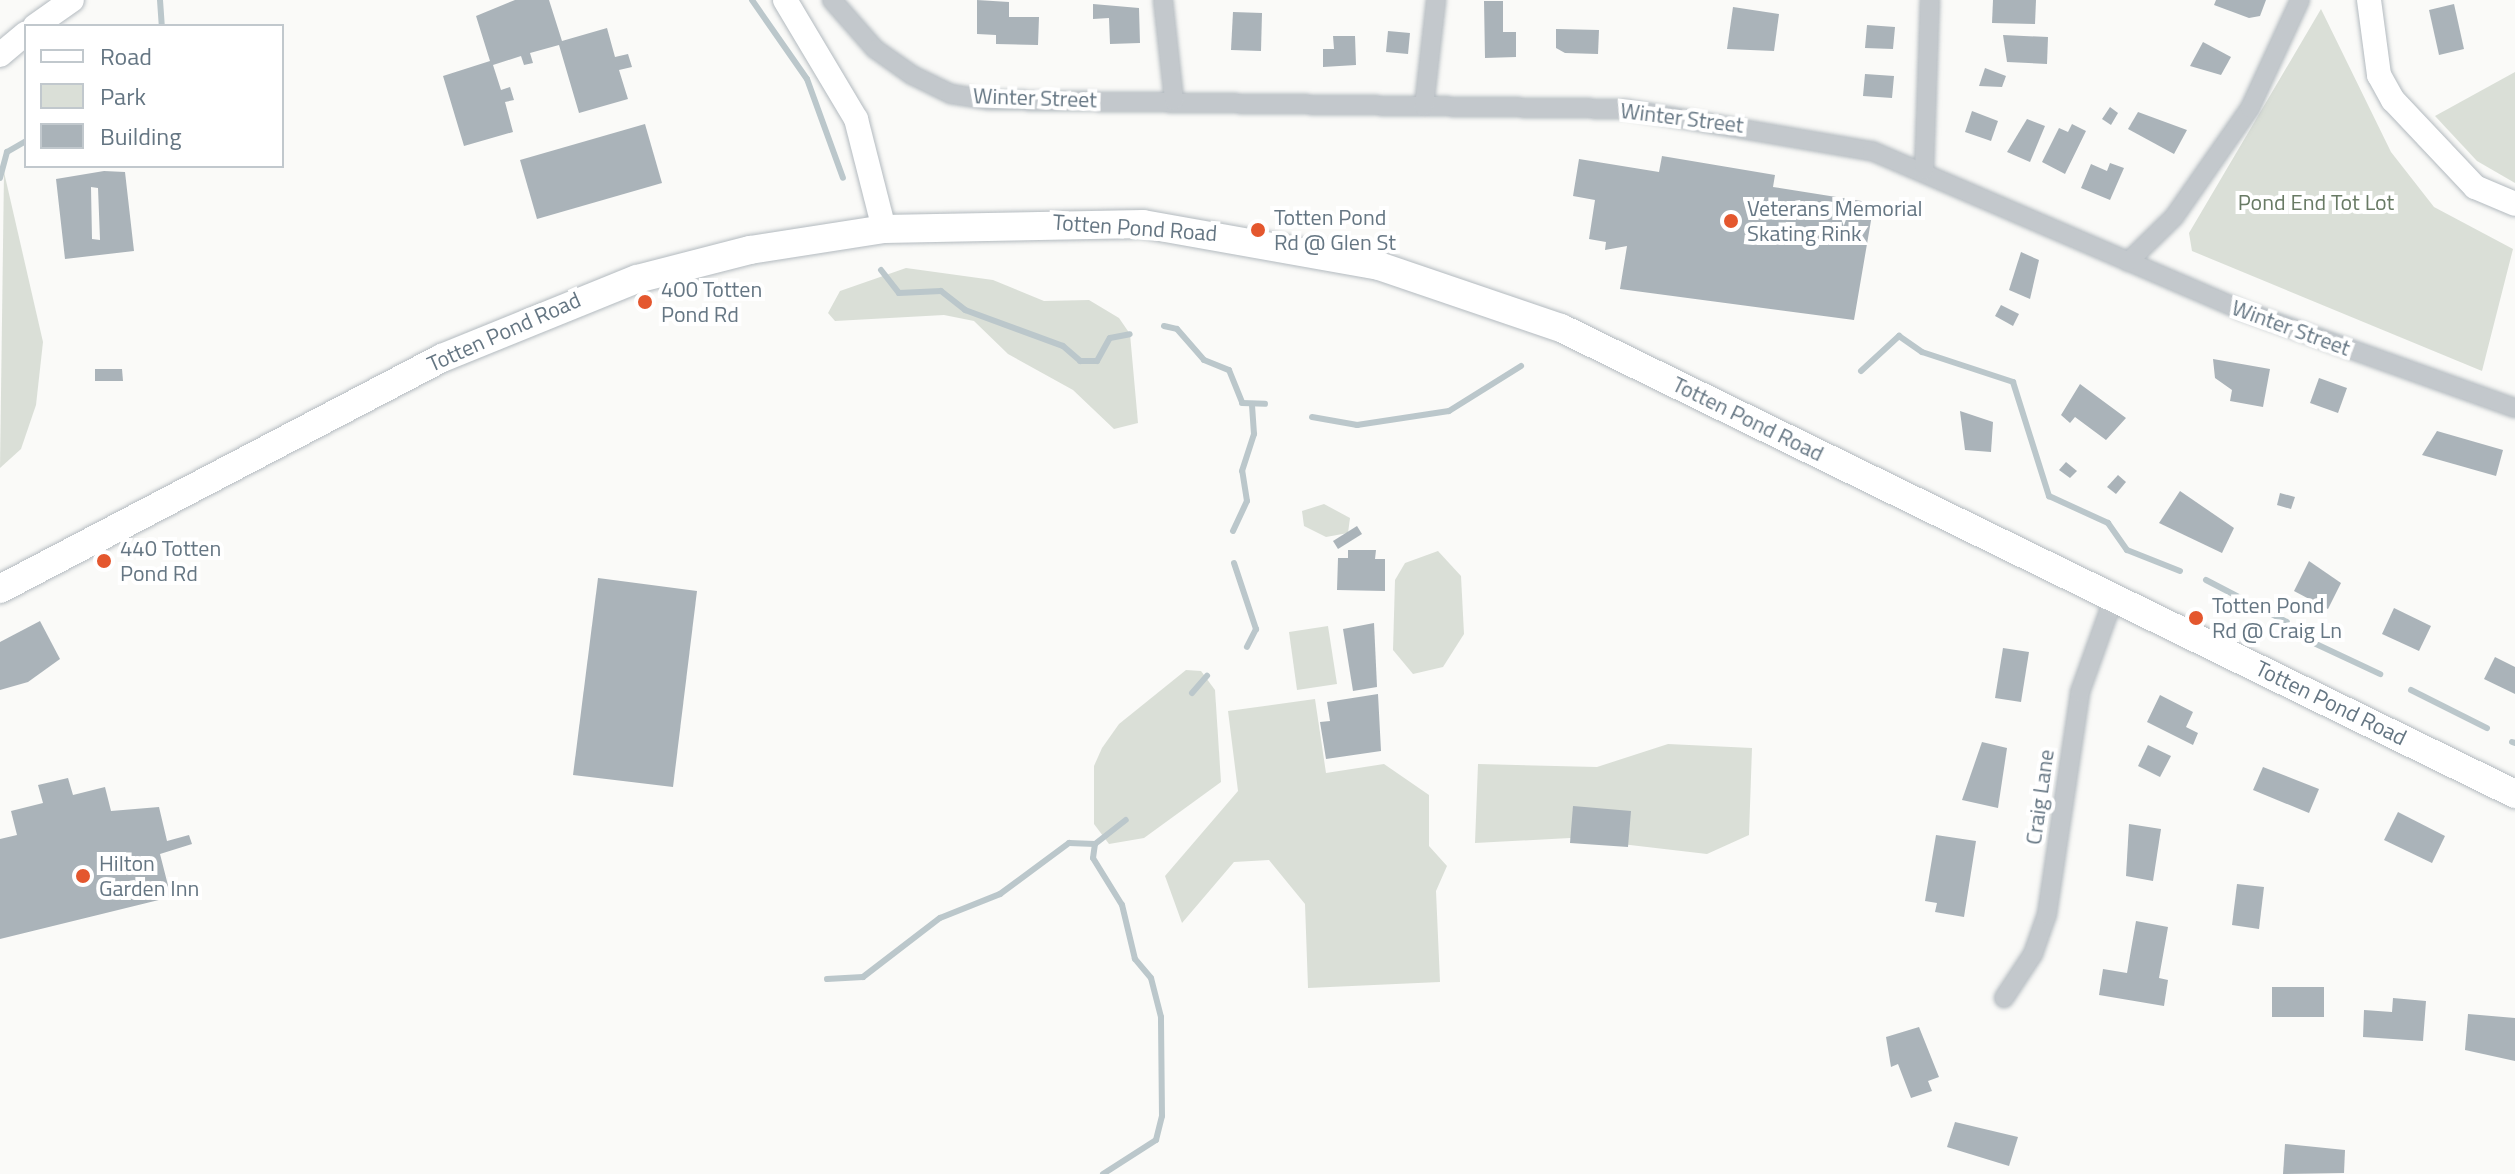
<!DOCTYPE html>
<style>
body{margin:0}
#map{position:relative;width:2515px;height:1174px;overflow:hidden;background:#fafaf8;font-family:"Titillium Web",sans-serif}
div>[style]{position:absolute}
.green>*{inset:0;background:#dadfd7}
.stream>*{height:6px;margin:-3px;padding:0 3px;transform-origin:3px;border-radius:3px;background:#bbc7cb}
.building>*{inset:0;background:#aab3b9}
.roads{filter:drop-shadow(0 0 2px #b3babf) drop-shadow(0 0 2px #b3babf)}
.street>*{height:18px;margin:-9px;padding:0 9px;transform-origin:9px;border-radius:9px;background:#c3c8cc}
.secondary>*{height:24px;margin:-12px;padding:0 12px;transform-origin:12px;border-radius:12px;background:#fff}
.primary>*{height:28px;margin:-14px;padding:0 14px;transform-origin:14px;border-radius:14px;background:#fff}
.dots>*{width:22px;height:22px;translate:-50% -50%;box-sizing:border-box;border:4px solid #fff;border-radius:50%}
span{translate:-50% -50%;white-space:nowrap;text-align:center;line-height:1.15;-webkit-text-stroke:8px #fff;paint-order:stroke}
.street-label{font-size:22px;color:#657683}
.park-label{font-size:22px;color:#687a64}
.poi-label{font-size:22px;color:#657683}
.left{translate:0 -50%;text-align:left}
.legend{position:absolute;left:24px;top:24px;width:260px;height:144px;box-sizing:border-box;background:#fff;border:2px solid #c1c8cd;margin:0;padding:10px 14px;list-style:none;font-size:24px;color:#657683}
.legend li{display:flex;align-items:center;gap:16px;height:40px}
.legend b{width:40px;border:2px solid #c1c8cd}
</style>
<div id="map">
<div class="green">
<div style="clip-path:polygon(2321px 9px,2391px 152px,2434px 207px,2513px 249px,2482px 371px,2192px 251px,2189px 233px)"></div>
<div style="clip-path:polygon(2515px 72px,2515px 183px,2477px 161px,2435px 116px)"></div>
<div style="clip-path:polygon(4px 172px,43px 342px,36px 405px,21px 449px,0 468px)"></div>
<div style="clip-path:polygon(906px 268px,993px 280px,1044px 301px,1089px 300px,1119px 318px,1130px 334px,1138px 423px,1114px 429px,1073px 390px,1008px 354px,974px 321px,944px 315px,835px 321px,828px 313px,840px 291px)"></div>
<div style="clip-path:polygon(1324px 504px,1350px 518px,1348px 533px,1326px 537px,1304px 526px,1302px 511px)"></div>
<div style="clip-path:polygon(1438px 551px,1461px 576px,1464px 634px,1443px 667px,1413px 674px,1393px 650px,1395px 580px,1405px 563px)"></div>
<div style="clip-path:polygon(1328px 626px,1337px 684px,1297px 690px,1289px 632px)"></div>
<div style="clip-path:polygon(1186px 670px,1201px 671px,1215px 690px,1221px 782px,1144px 838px,1109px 844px,1094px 824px,1094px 766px,1102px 748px,1119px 724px)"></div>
<div style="clip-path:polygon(1315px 699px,1326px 773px,1384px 764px,1429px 795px,1429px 846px,1447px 866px,1436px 891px,1440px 982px,1308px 988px,1305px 904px,1269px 860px,1234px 862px,1182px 923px,1165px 876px,1238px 791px,1228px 711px)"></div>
<div style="clip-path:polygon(1668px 744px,1752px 748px,1749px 835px,1707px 854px,1570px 838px,1475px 843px,1478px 764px,1597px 767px)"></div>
</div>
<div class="stream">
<div style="left:160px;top:0;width:26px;rotate:86deg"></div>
<div style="left:752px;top:0;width:96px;rotate:55.2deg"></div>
<div style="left:807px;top:79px;width:105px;rotate:70deg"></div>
<div style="left:0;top:178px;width:27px;rotate:-75deg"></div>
<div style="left:7px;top:152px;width:22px;rotate:-30deg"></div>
<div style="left:881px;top:270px;width:29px;rotate:52deg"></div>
<div style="left:899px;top:293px;width:42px;rotate:-2.7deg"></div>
<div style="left:941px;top:291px;width:31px;rotate:38deg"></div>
<div style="left:965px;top:310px;width:104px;rotate:20.2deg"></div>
<div style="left:1063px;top:346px;width:23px;rotate:41deg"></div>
<div style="left:1080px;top:361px;width:17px"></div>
<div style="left:1097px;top:361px;width:26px;rotate:-61deg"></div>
<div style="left:1110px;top:338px;width:20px;rotate:-11deg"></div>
<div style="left:1164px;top:326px;width:13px;rotate:13deg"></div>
<div style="left:1177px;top:329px;width:41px;rotate:48.9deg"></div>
<div style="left:1204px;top:360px;width:27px;rotate:22deg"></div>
<div style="left:1229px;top:370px;width:35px;rotate:68deg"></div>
<div style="left:1242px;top:403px;width:23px;rotate:2deg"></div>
<div style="left:1861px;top:371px;width:52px;rotate:-42.6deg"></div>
<div style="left:1899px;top:336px;width:28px;rotate:35deg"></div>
<div style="left:1922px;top:352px;width:96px;rotate:18.2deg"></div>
<div style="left:2013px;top:382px;width:120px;rotate:72.5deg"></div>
<div style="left:2049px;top:496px;width:65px;rotate:24.6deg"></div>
<div style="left:2108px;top:523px;width:33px;rotate:55deg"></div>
<div style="left:2127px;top:550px;width:57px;rotate:21.6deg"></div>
<div style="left:1312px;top:417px;width:46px;rotate:10.1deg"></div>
<div style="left:1357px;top:425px;width:93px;rotate:-8.7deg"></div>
<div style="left:1449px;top:411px;width:85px;rotate:-32deg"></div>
<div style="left:1233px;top:531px;width:33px;rotate:-65deg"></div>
<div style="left:1247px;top:501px;width:30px;rotate:-99deg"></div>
<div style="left:1242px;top:471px;width:39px;rotate:-72deg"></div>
<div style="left:1254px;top:434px;width:30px;rotate:-94deg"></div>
<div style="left:1234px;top:563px;width:70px;rotate:71.6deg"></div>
<div style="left:1256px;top:629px;width:20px;rotate:117deg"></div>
<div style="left:2206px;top:580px;width:91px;rotate:27.4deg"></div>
<div style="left:2316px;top:644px;width:71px;rotate:25.1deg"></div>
<div style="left:2411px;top:690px;width:85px;rotate:26.6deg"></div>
<div style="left:1192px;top:693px;width:23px;rotate:-49deg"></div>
<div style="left:2512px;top:742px;width:3px;rotate:18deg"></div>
<div style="left:827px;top:979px;width:36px;rotate:-3deg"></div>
<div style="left:863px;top:977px;width:97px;rotate:-37.5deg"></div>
<div style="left:940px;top:918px;width:65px;rotate:-21.8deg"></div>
<div style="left:1000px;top:894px;width:86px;rotate:-36.5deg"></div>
<div style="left:1069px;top:843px;width:26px;rotate:2deg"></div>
<div style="left:1103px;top:1174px;width:63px;rotate:-32.7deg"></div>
<div style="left:1156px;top:1140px;width:25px;rotate:-76deg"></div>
<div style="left:1162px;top:1116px;width:99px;rotate:-90.6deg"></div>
<div style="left:1161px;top:1017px;width:40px;rotate:-104.4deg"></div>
<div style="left:1151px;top:978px;width:25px;rotate:-130deg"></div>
<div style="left:1135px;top:959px;width:56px;rotate:-103.5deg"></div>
<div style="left:1122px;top:905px;width:55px;rotate:-121.7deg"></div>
<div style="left:1093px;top:858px;width:14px;rotate:-82deg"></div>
<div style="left:1095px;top:844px;width:39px;rotate:-38deg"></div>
</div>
<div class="building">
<div style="clip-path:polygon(549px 0,562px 41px,607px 28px,615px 57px,628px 54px,632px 67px,619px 70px,628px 99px,579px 113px,559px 45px,530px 53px,533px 63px,524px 65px,521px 56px,493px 65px,501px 90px,510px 87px,514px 100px,505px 102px,513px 132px,464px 146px,443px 76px,490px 61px,476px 16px,515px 0)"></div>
<div style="clip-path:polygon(977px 0,1009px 2px,1009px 17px,1039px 17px,1038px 45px,996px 44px,996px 35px,977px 34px)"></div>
<div style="clip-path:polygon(1993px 0,2036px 0,2035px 24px,1992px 23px)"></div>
<div style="clip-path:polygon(2216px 0,2266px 0,2260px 16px,2249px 18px,2214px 5px)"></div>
<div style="clip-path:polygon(1484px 1px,1503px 1px,1503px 32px,1516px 32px,1516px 57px,1485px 58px)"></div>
<div style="clip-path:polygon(1093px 4px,1139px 8px,1140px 43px,1110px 44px,1109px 18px,1093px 19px)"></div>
<div style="clip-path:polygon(2454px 4px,2464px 49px,2439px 55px,2429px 10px)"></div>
<div style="clip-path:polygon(1733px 7px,1779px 14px,1774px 51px,1727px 49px)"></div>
<div style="clip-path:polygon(1233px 12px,1262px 13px,1261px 51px,1231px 50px)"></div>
<div style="clip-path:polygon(1867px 25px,1895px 27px,1893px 49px,1865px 48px)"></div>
<div style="clip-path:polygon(1556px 29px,1599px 30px,1598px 54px,1565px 53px,1556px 48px)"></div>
<div style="clip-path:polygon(1388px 31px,1410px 33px,1408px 54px,1386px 52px)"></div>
<div style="clip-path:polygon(2003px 35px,2048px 37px,2047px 64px,2007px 62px)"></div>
<div style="clip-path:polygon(1333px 36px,1355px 36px,1356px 65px,1323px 67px,1323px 49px,1334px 49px)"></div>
<div style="clip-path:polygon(2203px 42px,2231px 57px,2221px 75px,2190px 66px)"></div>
<div style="clip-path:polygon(1985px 68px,2006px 76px,2002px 87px,1979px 86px)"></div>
<div style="clip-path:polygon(1865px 74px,1894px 76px,1892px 98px,1863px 96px)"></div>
<div style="clip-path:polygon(2110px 107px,2118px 113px,2111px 125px,2102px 119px)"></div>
<div style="clip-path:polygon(1972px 111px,1998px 121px,1991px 141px,1965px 132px)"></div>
<div style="clip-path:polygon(2138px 112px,2187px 130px,2174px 154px,2128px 129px)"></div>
<div style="clip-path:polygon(2027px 119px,2045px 126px,2030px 162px,2007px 152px)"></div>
<div style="clip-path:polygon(645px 124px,662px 183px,537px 219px,520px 160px)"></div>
<div style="clip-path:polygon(2072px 124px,2086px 131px,2065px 174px,2042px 162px,2059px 128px,2068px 132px)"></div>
<div style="clip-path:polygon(1662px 156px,1775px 175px,1773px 187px,1874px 203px,1854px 320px,1620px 289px,1627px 246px,1605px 250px,1606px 242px,1589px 239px,1595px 200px,1573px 196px,1579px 159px,1659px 172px)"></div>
<div style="clip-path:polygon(2110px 163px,2124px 168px,2110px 200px,2081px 188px,2091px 164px,2107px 171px)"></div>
<div style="clip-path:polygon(evenodd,104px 171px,125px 172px,134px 251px,65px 259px,56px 179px,104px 171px,91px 187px,98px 188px,100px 240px,92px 239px,91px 187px)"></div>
<div style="clip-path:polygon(2021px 252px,2039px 260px,2030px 299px,2009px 290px)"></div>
<div style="clip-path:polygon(2001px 305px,2019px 314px,2013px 326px,1995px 316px)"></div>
<div style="clip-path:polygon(2213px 359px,2270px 369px,2263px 407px,2230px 401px,2232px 390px,2215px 378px)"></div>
<div style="clip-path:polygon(95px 369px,122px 369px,123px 381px,95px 381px)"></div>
<div style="clip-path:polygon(2319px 378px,2347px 388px,2338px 413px,2310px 403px)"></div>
<div style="clip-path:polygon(2080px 384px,2126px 418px,2106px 440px,2075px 417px,2070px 423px,2061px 415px)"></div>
<div style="clip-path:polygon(1960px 411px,1993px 422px,1991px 452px,1965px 450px)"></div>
<div style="clip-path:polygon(2437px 431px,2503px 450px,2496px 476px,2422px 455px)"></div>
<div style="clip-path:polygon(2066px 462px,2077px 471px,2070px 478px,2059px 470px)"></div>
<div style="clip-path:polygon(2118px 475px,2126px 482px,2116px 494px,2107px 487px)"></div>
<div style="clip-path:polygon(2180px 491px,2234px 528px,2222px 553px,2159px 523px)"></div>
<div style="clip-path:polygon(2280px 493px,2295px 497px,2291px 509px,2277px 505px)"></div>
<div style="clip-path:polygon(1357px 526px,1362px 534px,1338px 549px,1333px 541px)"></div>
<div style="clip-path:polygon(1348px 550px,1376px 550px,1375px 559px,1385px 559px,1385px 591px,1337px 590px,1338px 558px,1348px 558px)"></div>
<div style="clip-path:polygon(2309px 561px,2341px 583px,2328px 609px,2294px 591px)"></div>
<div style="clip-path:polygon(598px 578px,697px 591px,673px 787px,573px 775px)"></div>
<div style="clip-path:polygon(2394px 608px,2431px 626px,2419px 651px,2382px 634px)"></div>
<div style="clip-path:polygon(40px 621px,60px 659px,28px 682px,0 690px,0 642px)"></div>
<div style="clip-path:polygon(1374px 623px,1377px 687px,1353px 691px,1343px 629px)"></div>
<div style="clip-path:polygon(2003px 648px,2029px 652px,2021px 702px,1995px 698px)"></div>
<div style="clip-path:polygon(2495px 657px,2515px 667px,2515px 694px,2484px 679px)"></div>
<div style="clip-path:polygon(1378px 694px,1381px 751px,1326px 759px,1320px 722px,1330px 721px,1327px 702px)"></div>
<div style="clip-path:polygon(2160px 695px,2193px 712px,2186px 727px,2198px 733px,2193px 745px,2147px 722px)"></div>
<div style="clip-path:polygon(1982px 742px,2007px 748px,1998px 808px,1962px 800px)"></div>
<div style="clip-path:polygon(2148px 745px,2171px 756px,2160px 777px,2138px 766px)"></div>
<div style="clip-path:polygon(2263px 767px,2319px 789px,2309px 813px,2253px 790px)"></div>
<div style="clip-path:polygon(68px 778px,73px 795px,105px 787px,111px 811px,159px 807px,167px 841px,189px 835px,192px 844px,160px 854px,171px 897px,0 939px,0 839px,17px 835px,11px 811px,43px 803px,38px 785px)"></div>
<div style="clip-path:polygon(1573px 806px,1631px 811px,1628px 847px,1570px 843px)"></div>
<div style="clip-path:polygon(2398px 812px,2445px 836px,2432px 863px,2384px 840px)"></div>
<div style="clip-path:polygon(2129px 824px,2161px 829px,2153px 881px,2126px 876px)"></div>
<div style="clip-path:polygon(1936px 835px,1976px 841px,1964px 917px,1935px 912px,1937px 903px,1925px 901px)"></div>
<div style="clip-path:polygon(2237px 884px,2264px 887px,2259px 929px,2232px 925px)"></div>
<div style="clip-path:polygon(2136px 921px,2168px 927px,2159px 978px,2168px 980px,2164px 1006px,2099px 995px,2103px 969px,2127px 973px)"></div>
<div style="clip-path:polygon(2272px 987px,2324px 987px,2324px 1017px,2272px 1017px)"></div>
<div style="clip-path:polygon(2393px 998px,2426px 1001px,2423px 1041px,2363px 1037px,2364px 1010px,2392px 1012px)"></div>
<div style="clip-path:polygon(2468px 1014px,2515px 1018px,2515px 1061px,2465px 1050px)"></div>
<div style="clip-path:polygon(1919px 1027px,1939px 1077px,1928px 1081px,1932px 1091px,1911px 1098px,1898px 1064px,1891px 1067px,1886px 1037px)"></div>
<div style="clip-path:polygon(1955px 1122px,2018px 1137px,2009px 1166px,1947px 1147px)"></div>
<div style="clip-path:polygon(2285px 1144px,2345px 1150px,2344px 1173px,2283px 1174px)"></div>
</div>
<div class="roads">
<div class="street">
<div style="left:832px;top:0;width:65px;rotate:48.7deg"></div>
<div style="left:875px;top:49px;width:45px;rotate:35.1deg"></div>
<div style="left:912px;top:75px;width:43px;rotate:26deg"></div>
<div style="left:951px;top:94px;width:39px;rotate:9deg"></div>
<div style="left:990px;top:100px;width:635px;rotate:0.81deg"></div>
<div style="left:1625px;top:109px;width:251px;rotate:9.7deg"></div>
<div style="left:1872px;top:151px;width:402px;rotate:23.3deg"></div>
<div style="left:2241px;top:310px;width:291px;rotate:19.7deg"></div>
<div style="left:1163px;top:0;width:101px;rotate:83.7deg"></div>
<div style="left:1424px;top:106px;width:107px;rotate:-83.5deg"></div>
<div style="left:1924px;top:170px;width:170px;rotate:-88deg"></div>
<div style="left:2128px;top:262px;width:64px;rotate:-44.4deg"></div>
<div style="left:2174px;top:217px;width:133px;rotate:-55.1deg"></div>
<div style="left:2250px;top:108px;width:119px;rotate:-65.2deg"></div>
<div style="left:2004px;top:998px;width:53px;rotate:-56.6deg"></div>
<div style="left:2033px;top:954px;width:42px;rotate:-70.7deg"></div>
<div style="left:2047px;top:914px;width:224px;rotate:-81.5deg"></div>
<div style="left:2080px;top:692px;width:101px;rotate:-70.3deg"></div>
</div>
<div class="secondary">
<div style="left:785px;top:0;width:139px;rotate:59.2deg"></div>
<div style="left:856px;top:119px;width:114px;rotate:75.7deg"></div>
<div style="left:2369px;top:0;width:76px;rotate:82.4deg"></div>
<div style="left:2379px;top:75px;width:29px;rotate:61deg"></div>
<div style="left:2393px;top:100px;width:120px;rotate:46.7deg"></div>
<div style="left:2475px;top:187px;width:43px;rotate:23deg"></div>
<div style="left:35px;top:26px;width:45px;rotate:-35.1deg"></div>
<div style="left:0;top:55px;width:34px;rotate:-40deg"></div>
</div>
<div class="primary">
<div style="left:0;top:589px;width:499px;rotate:-27.6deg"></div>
<div style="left:442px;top:358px;width:210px;rotate:-22.1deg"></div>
<div style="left:637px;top:279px;width:117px;rotate:-14.4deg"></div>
<div style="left:750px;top:250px;width:136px;rotate:-8.9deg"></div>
<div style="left:884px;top:229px;width:259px;rotate:-1.1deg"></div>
<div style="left:1143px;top:224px;width:240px;rotate:10.1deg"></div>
<div style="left:1379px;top:266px;width:192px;rotate:18.8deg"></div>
<div style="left:1561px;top:328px;width:1062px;rotate:26.03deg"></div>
</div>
</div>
<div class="dots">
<div style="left:1731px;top:221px;background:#e4572e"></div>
<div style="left:1258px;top:230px;background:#e4572e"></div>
<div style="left:645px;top:302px;background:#e4572e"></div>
<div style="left:104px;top:561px;background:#e4572e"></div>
<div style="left:2196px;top:618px;background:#e4572e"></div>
<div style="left:83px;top:876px;background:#e4572e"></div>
</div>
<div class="street-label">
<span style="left:1035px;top:98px;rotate:2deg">Winter Street</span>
<span style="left:1682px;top:118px;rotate:7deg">Winter Street</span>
<span style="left:1135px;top:228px;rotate:4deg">Totten Pond Road</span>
<span style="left:2291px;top:328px;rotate:20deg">Winter Street</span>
<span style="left:504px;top:332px;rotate:-24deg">Totten Pond Road</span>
<span style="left:1748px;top:419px;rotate:26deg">Totten Pond Road</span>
<span style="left:2331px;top:703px;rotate:26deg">Totten Pond Road</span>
<span style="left:2040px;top:797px;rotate:-82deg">Craig Lane</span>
</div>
<div class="park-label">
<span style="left:2316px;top:203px">Pond End Tot Lot</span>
</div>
<div class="poi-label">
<span class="left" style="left:1747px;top:221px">Veterans Memorial<br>Skating Rink</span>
<span class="left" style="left:1274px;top:230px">Totten Pond<br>Rd @ Glen St</span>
<span class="left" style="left:661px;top:302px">400 Totten<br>Pond Rd</span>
<span class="left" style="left:120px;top:561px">440 Totten<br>Pond Rd</span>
<span class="left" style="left:2212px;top:618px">Totten Pond<br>Rd @ Craig Ln</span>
<span class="left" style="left:99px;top:876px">Hilton<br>Garden Inn</span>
</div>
<ul class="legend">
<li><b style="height:10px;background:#fff"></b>Road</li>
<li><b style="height:22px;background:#dadfd7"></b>Park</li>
<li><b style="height:22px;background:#aab3b9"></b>Building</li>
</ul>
</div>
